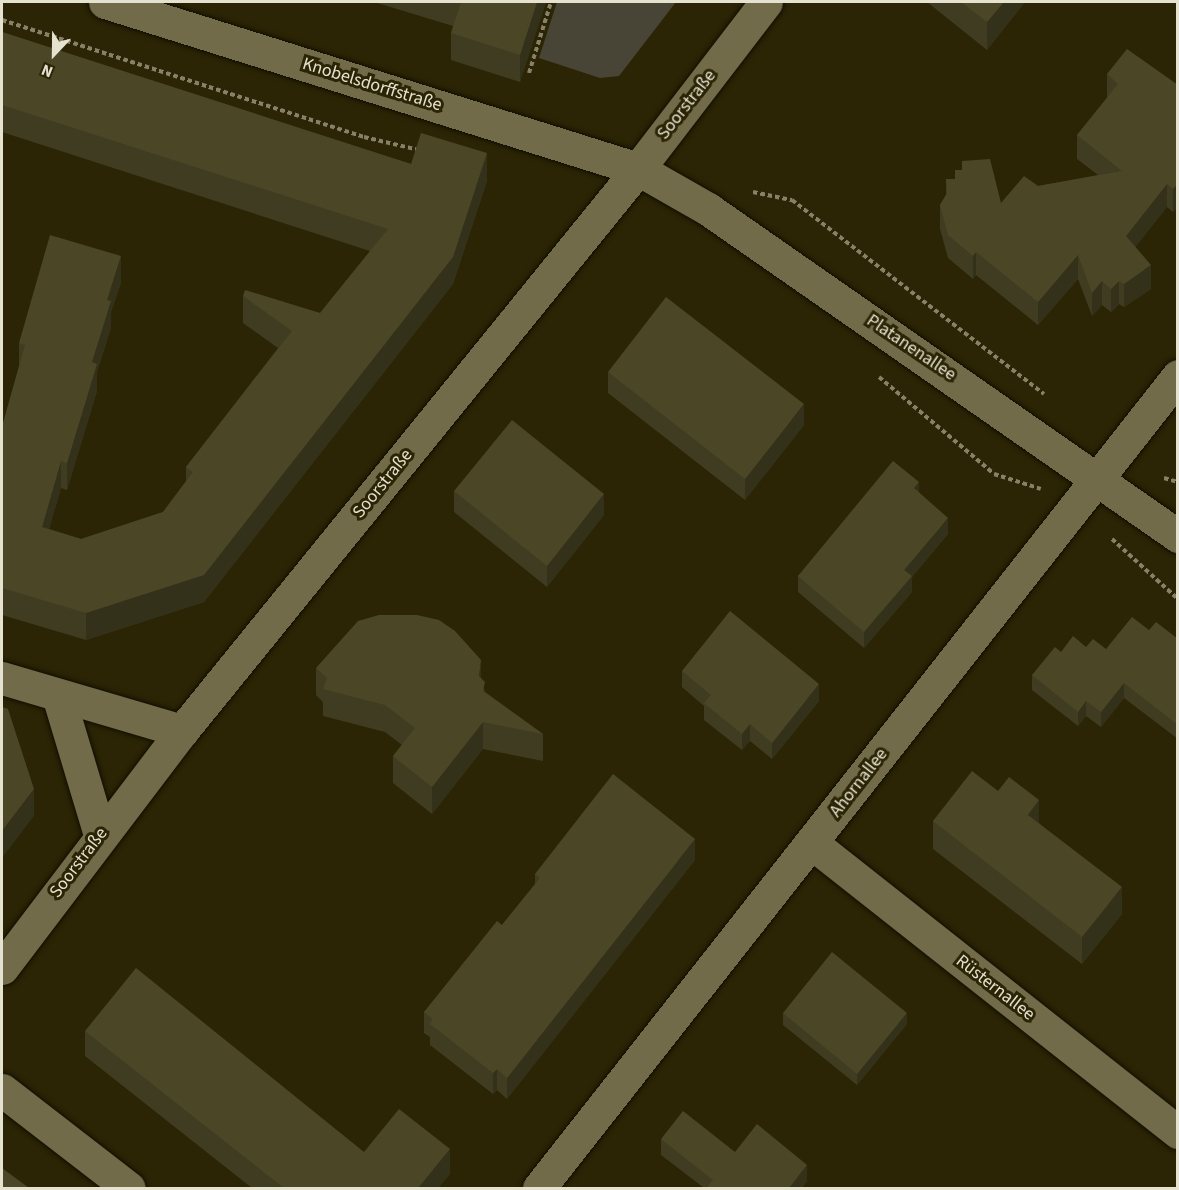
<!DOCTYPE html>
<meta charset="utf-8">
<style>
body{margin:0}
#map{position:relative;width:1179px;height:1190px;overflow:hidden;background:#2b2505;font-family:"Source Sans 3",sans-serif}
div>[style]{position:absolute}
.green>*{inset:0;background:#484536}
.path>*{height:4px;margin-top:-2px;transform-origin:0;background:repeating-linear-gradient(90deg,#868168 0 4.5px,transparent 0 7.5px)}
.roads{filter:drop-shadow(0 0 2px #120e00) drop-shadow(0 0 2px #120e00)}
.minor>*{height:33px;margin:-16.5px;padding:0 16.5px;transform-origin:16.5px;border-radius:16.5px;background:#716b4a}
.wall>*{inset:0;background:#403c21}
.shaded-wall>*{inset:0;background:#34311b}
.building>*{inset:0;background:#4b4626}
span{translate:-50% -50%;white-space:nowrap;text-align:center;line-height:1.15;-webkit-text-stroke:6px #2b2505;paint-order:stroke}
.street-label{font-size:18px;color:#e5e2d0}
.frame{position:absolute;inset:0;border:3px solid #e5e2d0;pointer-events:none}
.north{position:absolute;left:24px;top:24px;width:60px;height:60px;-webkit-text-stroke:4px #2b2505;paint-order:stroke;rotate:202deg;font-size:16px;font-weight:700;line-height:24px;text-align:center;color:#e5e2d0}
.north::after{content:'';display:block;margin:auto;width:21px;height:27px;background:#e5e2d0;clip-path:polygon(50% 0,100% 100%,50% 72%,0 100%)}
</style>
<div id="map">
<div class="green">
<div style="clip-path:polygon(557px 2px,676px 2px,619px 76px,600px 78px,539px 58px)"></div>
</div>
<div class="path">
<div style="left:2px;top:20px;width:380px;rotate:17.9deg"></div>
<div style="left:364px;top:137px;width:57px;rotate:13.3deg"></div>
<div style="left:529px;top:73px;width:74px;rotate:-72.8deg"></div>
<div style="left:753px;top:192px;width:40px;rotate:12deg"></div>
<div style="left:792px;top:200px;width:318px;rotate:37.6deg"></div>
<div style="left:879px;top:377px;width:150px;rotate:40.1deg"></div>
<div style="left:994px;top:474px;width:49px;rotate:17.7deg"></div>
<div style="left:1164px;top:478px;width:15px;rotate:16deg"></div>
<div style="left:1112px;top:539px;width:89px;rotate:42.3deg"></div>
</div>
<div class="roads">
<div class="minor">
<div style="left:105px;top:2px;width:559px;rotate:17.4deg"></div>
<div style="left:638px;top:169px;width:81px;rotate:29.7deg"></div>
<div style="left:708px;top:209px;width:573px;rotate:34.83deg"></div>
<div style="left:2px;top:678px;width:188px;rotate:16.4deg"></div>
<div style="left:58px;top:695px;width:146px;rotate:73.3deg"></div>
<div style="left:813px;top:844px;width:465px;rotate:38.3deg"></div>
<div style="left:2px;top:968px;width:298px;rotate:-52.8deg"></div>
<div style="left:182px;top:731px;width:724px;rotate:-50.94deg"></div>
<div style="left:638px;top:169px;width:210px;rotate:-52.5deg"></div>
<div style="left:2px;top:1090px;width:160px;rotate:37.7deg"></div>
<div style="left:539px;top:1188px;width:1033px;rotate:-51.8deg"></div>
</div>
</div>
<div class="wall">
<div style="clip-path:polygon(374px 2px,546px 2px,520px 82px,451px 60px,451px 33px,453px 26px)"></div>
<div style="clip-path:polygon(927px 2px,1025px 2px,987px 50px)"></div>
<div style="clip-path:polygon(2px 32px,411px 164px,487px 181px,453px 284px,204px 602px,86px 640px,2px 615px,2px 427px,19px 366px,19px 343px,121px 283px,111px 312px,111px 328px,97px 372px,97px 391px,67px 490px,61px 488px,49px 529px,81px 539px,163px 512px,186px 481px,186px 467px,278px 348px,243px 323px,243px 296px,320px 313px,370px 251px,2px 132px)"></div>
<div style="clip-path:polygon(1107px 74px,1178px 85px,1173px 212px,1167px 207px,1135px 247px,1151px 289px,1124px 307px,1119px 304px,1111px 312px,1102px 305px,1092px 316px,1078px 279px,1038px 325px,976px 275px,973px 279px,948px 258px,940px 229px,940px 205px,946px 195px,946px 179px,1001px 203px,1038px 186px,1098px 175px,1077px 159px,1077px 135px,1107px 98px)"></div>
<div style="clip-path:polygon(608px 372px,804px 425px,745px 500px,608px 393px)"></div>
<div style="clip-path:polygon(454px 491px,604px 515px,547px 587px,454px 512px)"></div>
<div style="clip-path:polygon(919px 492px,948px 534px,912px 577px,912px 592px,864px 648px,798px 592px,798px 576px)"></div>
<div style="clip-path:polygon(1149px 630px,1178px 639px,1178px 739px,1124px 698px,1101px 727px,1086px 716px,1078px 726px,1032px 690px,1032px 675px,1061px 652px,1086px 647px,1106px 649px)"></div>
<div style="clip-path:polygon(316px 668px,481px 678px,485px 692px,543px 734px,543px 761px,483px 749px,432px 814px,393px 783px,393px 756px,402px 745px,385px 732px,323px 716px,323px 702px,316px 695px)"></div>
<div style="clip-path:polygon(682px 671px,819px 701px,772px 759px,750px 741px,742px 750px,704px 720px,704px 706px,682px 687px)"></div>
<div style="clip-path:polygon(933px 821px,1039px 823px,1122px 914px,1082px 964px,933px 849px)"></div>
<div style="clip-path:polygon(695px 860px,507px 1099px,497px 1090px,493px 1094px,430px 1045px,430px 1037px,424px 1033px,424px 1012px,502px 925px,535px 884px,535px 874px)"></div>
<div style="clip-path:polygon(783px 1013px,907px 1024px,857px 1085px,783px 1025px)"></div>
<div style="clip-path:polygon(85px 1031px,364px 1152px,450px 1174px,438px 1188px,252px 1188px,85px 1056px)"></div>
<div style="clip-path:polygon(661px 1139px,735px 1152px,807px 1181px,802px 1188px,704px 1188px,661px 1155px)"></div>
</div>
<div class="shaded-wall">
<div style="clip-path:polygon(537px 2px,546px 2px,520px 82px,520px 55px)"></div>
<div style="clip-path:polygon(1004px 2px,1025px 2px,987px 50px,987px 22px)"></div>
<div style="clip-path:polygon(487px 153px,487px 181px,453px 284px,204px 602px,86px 640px,86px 613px)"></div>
<div style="clip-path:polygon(1167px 184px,1167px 207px,1126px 259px,1126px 236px)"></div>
<div style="clip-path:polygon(1178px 184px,1178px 207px,1173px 212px,1173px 189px)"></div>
<div style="clip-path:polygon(976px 252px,976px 275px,973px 279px,973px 256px)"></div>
<div style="clip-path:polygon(1078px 255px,1078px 279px,1038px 325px,1038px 302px)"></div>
<div style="clip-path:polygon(121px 256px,121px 283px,111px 312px,111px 328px,97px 372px,97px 391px,67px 490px,67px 463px,107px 300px)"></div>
<div style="clip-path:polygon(1151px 265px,1151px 289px,1124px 307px,1124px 284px)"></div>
<div style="clip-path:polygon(1102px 281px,1102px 305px,1092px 316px,1092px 293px)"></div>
<div style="clip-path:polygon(1119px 281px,1119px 304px,1111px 312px,1111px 289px)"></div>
<div style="clip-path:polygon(804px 404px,804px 425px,745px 500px,745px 479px)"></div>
<div style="clip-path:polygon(61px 461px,61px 488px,42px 554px,42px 527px)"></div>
<div style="clip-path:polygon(919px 482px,919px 499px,914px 488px)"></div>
<div style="clip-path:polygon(604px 494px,604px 515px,547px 587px,547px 566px)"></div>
<div style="clip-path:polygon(948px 518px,948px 534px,912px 577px,912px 592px,864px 648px,864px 632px,904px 570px)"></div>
<div style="clip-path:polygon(481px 660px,481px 687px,479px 676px)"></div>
<div style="clip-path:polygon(1124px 683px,1124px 698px,1101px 727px,1101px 712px)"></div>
<div style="clip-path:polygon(819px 684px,819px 701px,772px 759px,772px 743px)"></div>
<div style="clip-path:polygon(1086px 701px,1086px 716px,1078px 726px,1078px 712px)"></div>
<div style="clip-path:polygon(483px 722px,483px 749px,432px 814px,432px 787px)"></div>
<div style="clip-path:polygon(750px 724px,750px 741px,742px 750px,742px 734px)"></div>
<div style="clip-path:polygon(34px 789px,34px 816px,2px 858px,2px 831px)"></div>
<div style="clip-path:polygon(1039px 800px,1039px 827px,1028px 815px)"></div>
<div style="clip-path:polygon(695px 839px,695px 860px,507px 1099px,507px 1078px)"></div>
<div style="clip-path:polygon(1122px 887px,1122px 914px,1082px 964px,1082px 937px)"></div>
<div style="clip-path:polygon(907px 1013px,907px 1024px,857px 1085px,857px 1074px)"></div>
<div style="clip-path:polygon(497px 1069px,497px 1090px,493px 1094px,493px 1073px)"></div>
<div style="clip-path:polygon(450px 1149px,450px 1174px,438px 1188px,418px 1188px)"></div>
<div style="clip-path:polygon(807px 1165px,807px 1181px,802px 1188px,789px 1188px)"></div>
</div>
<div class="building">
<div style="clip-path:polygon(460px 2px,537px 2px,520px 55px,451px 33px,461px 2px)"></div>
<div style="clip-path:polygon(961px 2px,1004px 2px,987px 22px)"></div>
<div style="clip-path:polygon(2px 32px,411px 164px,421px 133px,487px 153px,453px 257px,204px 575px,86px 613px,2px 588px,2px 427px,25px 345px,19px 343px,50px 235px,121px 256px,107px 300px,111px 301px,92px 362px,97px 364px,67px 463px,61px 461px,42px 527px,81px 539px,163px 512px,193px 472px,186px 467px,292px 331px,243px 296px,245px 290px,320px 313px,388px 229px,2px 105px)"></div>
<div style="clip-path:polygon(1127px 49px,1178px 85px,1178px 184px,1173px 189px,1167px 184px,1126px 236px,1151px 265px,1124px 284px,1119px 281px,1111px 289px,1102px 281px,1092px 293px,1078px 255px,1038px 302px,976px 252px,973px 256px,948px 235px,940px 205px,947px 193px,946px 179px,955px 179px,955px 170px,962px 170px,962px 161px,990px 159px,1001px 203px,1024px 176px,1038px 186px,1122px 171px,1077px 135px,1118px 84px,1107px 74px)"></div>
<div style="clip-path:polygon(666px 297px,804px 404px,745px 479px,608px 372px)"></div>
<div style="clip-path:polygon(512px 420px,604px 494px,547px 566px,454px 491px)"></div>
<div style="clip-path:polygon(893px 461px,919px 482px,914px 488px,948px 518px,904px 570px,912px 576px,864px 632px,798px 576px)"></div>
<div style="clip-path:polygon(730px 611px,819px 684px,772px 743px,750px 724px,742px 734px,704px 703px,711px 695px,682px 671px)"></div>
<div style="clip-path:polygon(379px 615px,417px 615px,439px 620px,455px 631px,481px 660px,479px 676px,485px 682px,483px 691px,543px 734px,483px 722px,432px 787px,393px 756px,415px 728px,385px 705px,323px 689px,327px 678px,316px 668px,358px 621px)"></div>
<div style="clip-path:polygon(1132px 617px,1149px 630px,1156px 622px,1178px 639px,1178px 725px,1124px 683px,1101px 712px,1086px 701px,1078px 712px,1032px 675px,1055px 647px,1061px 652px,1073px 636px,1086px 647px,1093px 639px,1106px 649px)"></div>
<div style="clip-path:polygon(2px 707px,8px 709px,34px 789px,2px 831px)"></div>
<div style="clip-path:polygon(972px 771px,998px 791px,1009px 777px,1039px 800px,1028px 815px,1122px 887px,1082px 937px,933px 821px)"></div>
<div style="clip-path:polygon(613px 774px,695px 839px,507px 1078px,497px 1069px,493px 1073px,430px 1024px,433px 1019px,424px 1012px,497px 921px,502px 925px,540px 878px,535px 874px)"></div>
<div style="clip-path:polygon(832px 952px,907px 1013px,857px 1074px,783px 1013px)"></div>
<div style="clip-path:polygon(136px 968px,364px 1152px,399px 1109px,450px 1149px,418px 1188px,284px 1188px,85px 1031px)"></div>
<div style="clip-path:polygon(683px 1111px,735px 1152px,757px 1124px,807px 1165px,789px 1188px,706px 1188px,713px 1180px,661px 1139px)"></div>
<div style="clip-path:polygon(2px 1168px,29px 1188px,2px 1188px)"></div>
</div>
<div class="street-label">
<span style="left:372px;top:85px;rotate:17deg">Knobelsdorffstraße</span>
<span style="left:687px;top:105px;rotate:-52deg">Soorstraße</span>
<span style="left:911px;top:348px;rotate:34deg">Platanenallee</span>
<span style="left:383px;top:484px;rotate:-51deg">Soorstraße</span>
<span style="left:859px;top:783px;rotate:-52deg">Ahornallee</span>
<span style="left:79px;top:863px;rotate:-53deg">Soorstraße</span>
<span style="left:995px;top:988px;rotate:38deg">Rüsternallee</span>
</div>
<div class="frame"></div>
<div class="north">N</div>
</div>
